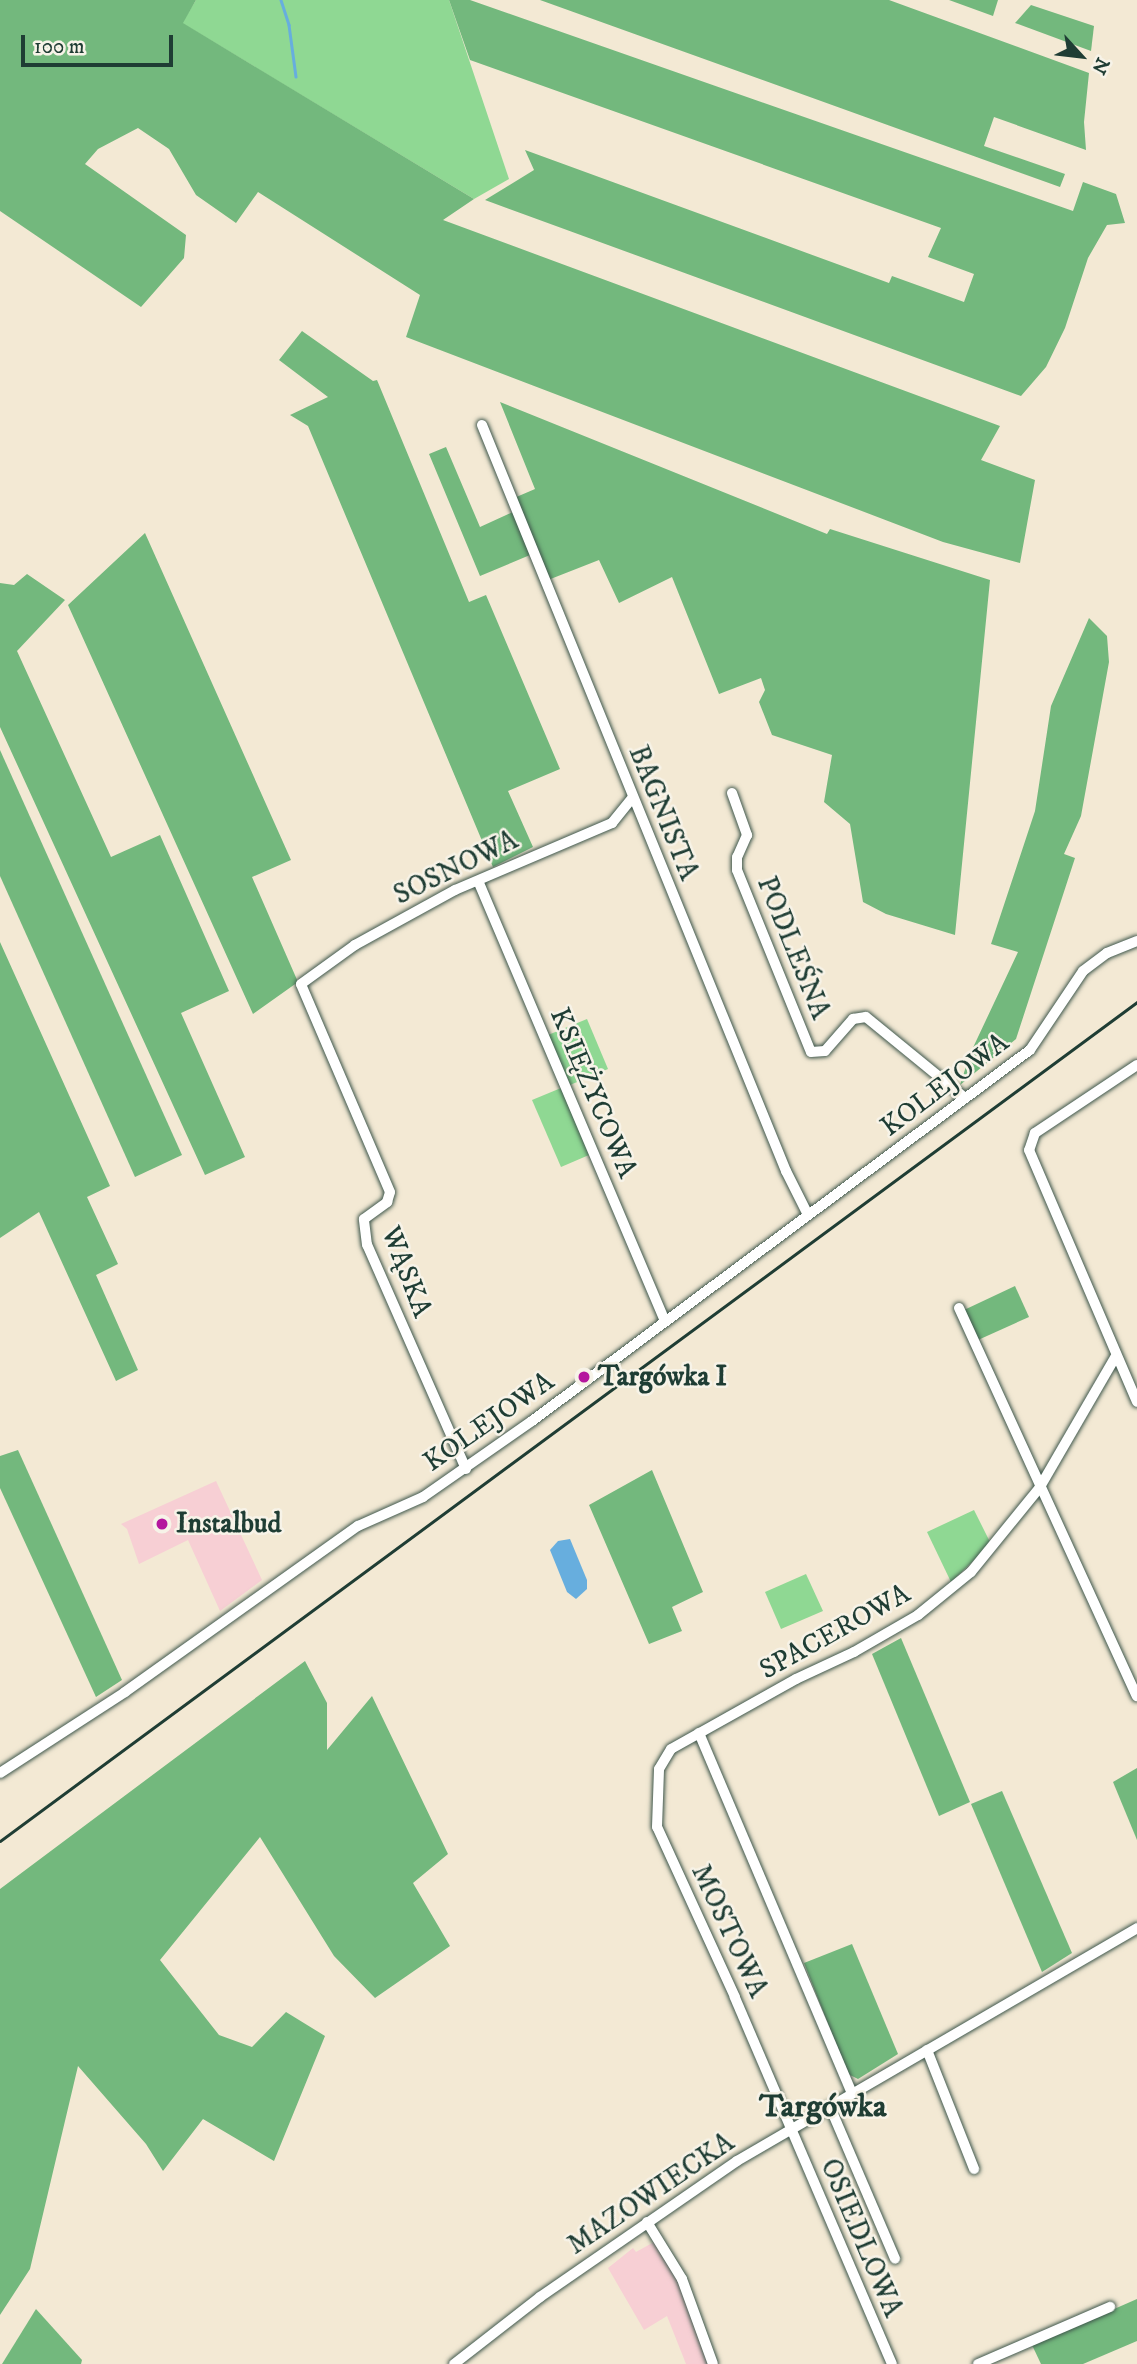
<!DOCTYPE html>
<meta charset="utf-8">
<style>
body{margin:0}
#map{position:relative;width:1137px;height:2364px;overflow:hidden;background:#f3e9d4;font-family:"IM FELL DW Pica",serif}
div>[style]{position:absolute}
.built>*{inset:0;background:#f7cfd4}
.green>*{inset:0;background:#8fd893}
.forest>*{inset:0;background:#73b87d}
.water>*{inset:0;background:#67aede}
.stream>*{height:2.5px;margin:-1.25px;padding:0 1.25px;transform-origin:1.25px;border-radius:1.25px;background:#67aede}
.roads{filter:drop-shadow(0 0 2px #3f574c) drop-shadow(0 0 2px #3f574c)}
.minor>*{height:10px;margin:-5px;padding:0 5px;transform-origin:5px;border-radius:5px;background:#fff}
.rail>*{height:2.5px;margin:-1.25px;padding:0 1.25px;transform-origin:1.25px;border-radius:1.25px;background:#1f3d34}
.dots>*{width:19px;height:19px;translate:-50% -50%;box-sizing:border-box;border:4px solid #f7f3e8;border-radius:50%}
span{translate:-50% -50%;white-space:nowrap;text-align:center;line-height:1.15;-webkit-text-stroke:5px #f7f3e8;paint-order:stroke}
.street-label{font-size:28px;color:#1f3d34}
.poi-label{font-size:28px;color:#1f3d34;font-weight:700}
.left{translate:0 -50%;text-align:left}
.quarter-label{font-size:32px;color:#1f3d34;font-weight:700}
.north{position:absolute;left:1046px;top:21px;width:70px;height:70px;-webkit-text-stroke:5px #f7f3e8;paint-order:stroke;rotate:117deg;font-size:19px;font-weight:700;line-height:28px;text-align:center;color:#1f3d34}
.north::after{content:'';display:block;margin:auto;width:24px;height:32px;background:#1f3d34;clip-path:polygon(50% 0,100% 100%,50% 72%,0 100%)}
.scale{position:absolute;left:21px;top:35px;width:152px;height:32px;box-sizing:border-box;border:4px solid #1f3d34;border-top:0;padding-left:9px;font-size:21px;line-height:24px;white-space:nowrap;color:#1f3d34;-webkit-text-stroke:5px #f7f3e8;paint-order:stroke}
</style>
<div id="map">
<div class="built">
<div style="clip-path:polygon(216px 1481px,262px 1580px,220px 1611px,188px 1540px,139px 1564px,127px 1529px,121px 1524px)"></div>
<div style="clip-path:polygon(654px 2242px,679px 2283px,708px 2364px,686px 2364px,667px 2316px,644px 2330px,608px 2268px,633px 2248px,636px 2252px)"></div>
</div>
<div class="green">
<div style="clip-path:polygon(196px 0,449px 0,509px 179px,474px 199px,182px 23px)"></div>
<div style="clip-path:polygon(587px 1019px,608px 1069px,570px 1085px,548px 1035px)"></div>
<div style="clip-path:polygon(561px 1088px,589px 1155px,561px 1167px,532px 1100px)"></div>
<div style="clip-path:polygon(974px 1510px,991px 1544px,951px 1582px,927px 1532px)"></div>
<div style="clip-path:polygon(806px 1574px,823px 1611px,781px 1629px,765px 1592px)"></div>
</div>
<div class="forest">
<div style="clip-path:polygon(0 0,196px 0,183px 23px,474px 199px,443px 220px,1000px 426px,981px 460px,1035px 480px,1020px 563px,943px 542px,406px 337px,420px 295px,258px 192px,236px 223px,196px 195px,169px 149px,138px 128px,98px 149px,85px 164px,186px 235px,184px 258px,141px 307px,0 211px)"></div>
<div style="clip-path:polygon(449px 0,470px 0,1073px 211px,1083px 182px,1116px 194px,1125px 223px,1107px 225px,1088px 258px,1065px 328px,1046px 367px,1021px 396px,485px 200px,534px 170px,525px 150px,889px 283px,892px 276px,964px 302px,974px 274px,928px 257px,941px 228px,470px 60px)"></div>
<div style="clip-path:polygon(540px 0,889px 0,1089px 73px,1084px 122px,1086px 150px,994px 117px,984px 146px,1065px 174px,1060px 187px)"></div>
<div style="clip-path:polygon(949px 0,998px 0,993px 16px)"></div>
<div style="clip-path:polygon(1031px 5px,1094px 26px,1091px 51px,1015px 23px)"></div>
<div style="clip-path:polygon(302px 331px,373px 381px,377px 380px,469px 602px,486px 595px,560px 769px,508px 791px,533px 847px,493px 867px,308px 426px,290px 415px,328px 397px,279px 360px)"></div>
<div style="clip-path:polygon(500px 402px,827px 534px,830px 529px,990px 580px,955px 935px,886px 914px,863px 902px,850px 824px,824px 802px,832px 755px,772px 735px,759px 702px,765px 690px,761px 678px,719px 694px,672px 577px,619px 603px,599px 560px,548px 580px,514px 498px,535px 489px)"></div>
<div style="clip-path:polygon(446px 447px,480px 527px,513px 512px,530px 555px,480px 576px,429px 454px)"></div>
<div style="clip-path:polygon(145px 533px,291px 860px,252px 877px,298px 982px,253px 1014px,68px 605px)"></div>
<div style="clip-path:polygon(27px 574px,65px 600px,17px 651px,111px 857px,160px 835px,229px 991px,181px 1013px,245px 1157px,205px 1175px,0 727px,0 583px,14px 585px)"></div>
<div style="clip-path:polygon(1089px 618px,1107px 636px,1109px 662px,1081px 816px,1064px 854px,1075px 858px,1016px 1039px,960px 1085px,970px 1054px,1018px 952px,991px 944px,1035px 811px,1051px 706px)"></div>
<div style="clip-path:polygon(0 750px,182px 1155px,135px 1177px,0 876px)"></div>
<div style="clip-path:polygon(0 942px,110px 1186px,87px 1197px,118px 1264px,96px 1275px,138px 1370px,116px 1381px,39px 1212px,0 1238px)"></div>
<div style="clip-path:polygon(1015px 1286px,1029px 1317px,978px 1340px,964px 1310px)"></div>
<div style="clip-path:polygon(18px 1450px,122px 1680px,96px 1697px,0 1488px,0 1456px)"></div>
<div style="clip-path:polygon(652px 1470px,703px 1592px,672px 1607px,682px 1631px,649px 1644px,589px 1505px)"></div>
<div style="clip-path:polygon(901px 1638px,970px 1802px,939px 1816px,872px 1654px)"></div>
<div style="clip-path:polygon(305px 1661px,327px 1703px,327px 1750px,372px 1696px,448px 1854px,413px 1883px,450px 1946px,375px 1998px,334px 1956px,260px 1837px,160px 1960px,219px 2035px,252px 2047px,286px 2012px,325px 2036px,274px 2161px,203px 2119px,163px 2171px,146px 2144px,78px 2066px,30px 2269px,0 2315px,0 1889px)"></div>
<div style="clip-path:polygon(1137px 1768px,1137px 1840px,1113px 1782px)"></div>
<div style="clip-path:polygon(1002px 1791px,1072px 1953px,1042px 1972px,971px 1804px)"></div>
<div style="clip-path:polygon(852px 1944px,898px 2054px,858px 2079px,848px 2074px,804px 1963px)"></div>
<div style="clip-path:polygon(1137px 2299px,1137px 2341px,1083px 2364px,1041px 2364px,1032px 2345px)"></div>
<div style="clip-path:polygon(36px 2309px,82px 2360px,81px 2364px,2px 2364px)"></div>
</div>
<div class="water">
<div style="clip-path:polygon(570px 1539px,587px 1580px,587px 1589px,576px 1599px,567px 1592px,550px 1550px,558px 1541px)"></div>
</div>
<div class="stream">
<div style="left:281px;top:0;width:26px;rotate:72deg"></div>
<div style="left:289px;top:25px;width:52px;rotate:82.3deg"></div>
</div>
<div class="roads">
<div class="minor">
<div style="left:482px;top:425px;width:806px;rotate:67.83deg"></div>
<div style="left:786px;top:1171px;width:49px;rotate:63.4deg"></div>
<div style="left:732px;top:793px;width:45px;rotate:70.3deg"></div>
<div style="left:747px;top:835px;width:24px;rotate:114deg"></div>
<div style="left:737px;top:857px;width:13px;rotate:90deg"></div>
<div style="left:737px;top:870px;width:196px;rotate:67.9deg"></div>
<div style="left:811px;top:1052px;width:14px;rotate:-4deg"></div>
<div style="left:825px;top:1051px;width:43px;rotate:-48.8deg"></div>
<div style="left:853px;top:1019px;width:13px;rotate:-9deg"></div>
<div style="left:866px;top:1017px;width:128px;rotate:39.3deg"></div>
<div style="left:479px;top:883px;width:476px;rotate:67deg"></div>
<div style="left:1137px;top:1065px;width:123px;rotate:146.3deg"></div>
<div style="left:1035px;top:1133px;width:18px;rotate:109deg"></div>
<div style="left:1029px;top:1150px;width:274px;rotate:66.8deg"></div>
<div style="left:959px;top:1308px;width:427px;rotate:65.4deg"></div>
<div style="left:466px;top:1469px;width:245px;rotate:-113.8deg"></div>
<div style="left:367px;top:1245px;width:26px;rotate:-97deg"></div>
<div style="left:364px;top:1219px;width:29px;rotate:-36deg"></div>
<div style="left:387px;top:1202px;width:10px;rotate:-73deg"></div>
<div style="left:390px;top:1192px;width:226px;rotate:-113.2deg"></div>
<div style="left:301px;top:984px;width:67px;rotate:-35.8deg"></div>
<div style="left:355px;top:945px;width:114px;rotate:-28.8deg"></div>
<div style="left:455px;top:890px;width:171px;rotate:-23.1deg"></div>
<div style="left:612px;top:823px;width:32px;rotate:-51deg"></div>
<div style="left:699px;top:1733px;width:391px;rotate:67deg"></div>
<div style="left:0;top:1773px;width:149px;rotate:-32.9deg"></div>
<div style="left:125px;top:1692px;width:286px;rotate:-35.5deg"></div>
<div style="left:358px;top:1526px;width:71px;rotate:-24deg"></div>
<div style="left:423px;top:1497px;width:133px;rotate:-34.9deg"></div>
<div style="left:532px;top:1421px;width:621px;rotate:-36.69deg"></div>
<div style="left:1030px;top:1050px;width:95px;rotate:-56.1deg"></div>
<div style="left:1083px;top:971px;width:30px;rotate:-37deg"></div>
<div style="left:1107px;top:953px;width:32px;rotate:-22deg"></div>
<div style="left:927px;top:2050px;width:128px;rotate:68.4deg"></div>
<div style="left:830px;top:2107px;width:165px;rotate:66.8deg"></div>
<div style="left:647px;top:2222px;width:67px;rotate:58.4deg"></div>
<div style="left:682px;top:2279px;width:90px;rotate:70deg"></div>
<div style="left:454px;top:2364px;width:109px;rotate:-37.9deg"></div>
<div style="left:540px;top:2297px;width:239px;rotate:-34.6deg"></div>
<div style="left:737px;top:2161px;width:463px;rotate:-30.2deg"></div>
<div style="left:892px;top:2364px;width:399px;rotate:-113.2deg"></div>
<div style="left:735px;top:1997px;width:187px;rotate:-114.6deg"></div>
<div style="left:657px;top:1827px;width:58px;rotate:-88deg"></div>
<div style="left:659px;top:1769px;width:23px;rotate:-59deg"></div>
<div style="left:671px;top:1749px;width:143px;rotate:-29.2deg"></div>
<div style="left:796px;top:1679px;width:64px;rotate:-25deg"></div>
<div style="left:854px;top:1652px;width:74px;rotate:-30deg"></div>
<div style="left:918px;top:1615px;width:68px;rotate:-39.1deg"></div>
<div style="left:971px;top:1572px;width:109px;rotate:-50.9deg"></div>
<div style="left:1040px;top:1487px;width:151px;rotate:-59.9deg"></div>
<div style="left:978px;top:2364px;width:144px;rotate:-23.4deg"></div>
</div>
</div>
<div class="rail">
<div style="left:0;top:1841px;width:1413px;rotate:-36.42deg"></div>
</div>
<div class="dots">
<div style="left:584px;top:1377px;background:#b5179e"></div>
<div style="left:162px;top:1524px;background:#b5179e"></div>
</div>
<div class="street-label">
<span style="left:663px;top:813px;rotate:68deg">BAGNISTA</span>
<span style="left:456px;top:868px;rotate:-26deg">SOSNOWA</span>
<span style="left:793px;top:948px;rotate:68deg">PODLEŚNA</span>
<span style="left:945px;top:1085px;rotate:-37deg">KOLEJOWA</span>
<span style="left:593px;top:1093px;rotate:67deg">KSIĘŻYCOWA</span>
<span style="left:406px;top:1272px;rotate:69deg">WĄSKA</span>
<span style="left:489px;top:1422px;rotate:-35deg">KOLEJOWA</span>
<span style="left:835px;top:1632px;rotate:-29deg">SPACEROWA</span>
<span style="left:729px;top:1931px;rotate:65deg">MOSTOWA</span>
<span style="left:651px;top:2194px;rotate:-34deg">MAZOWIECKA</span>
<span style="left:861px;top:2238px;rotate:67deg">OSIEDLOWA</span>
</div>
<div class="poi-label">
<span class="left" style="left:598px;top:1377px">Targówka I</span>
<span class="left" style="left:176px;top:1524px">Instalbud</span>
</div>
<div class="quarter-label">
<span style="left:823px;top:2107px">Targówka</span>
</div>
<div class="north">N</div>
<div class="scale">100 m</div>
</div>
